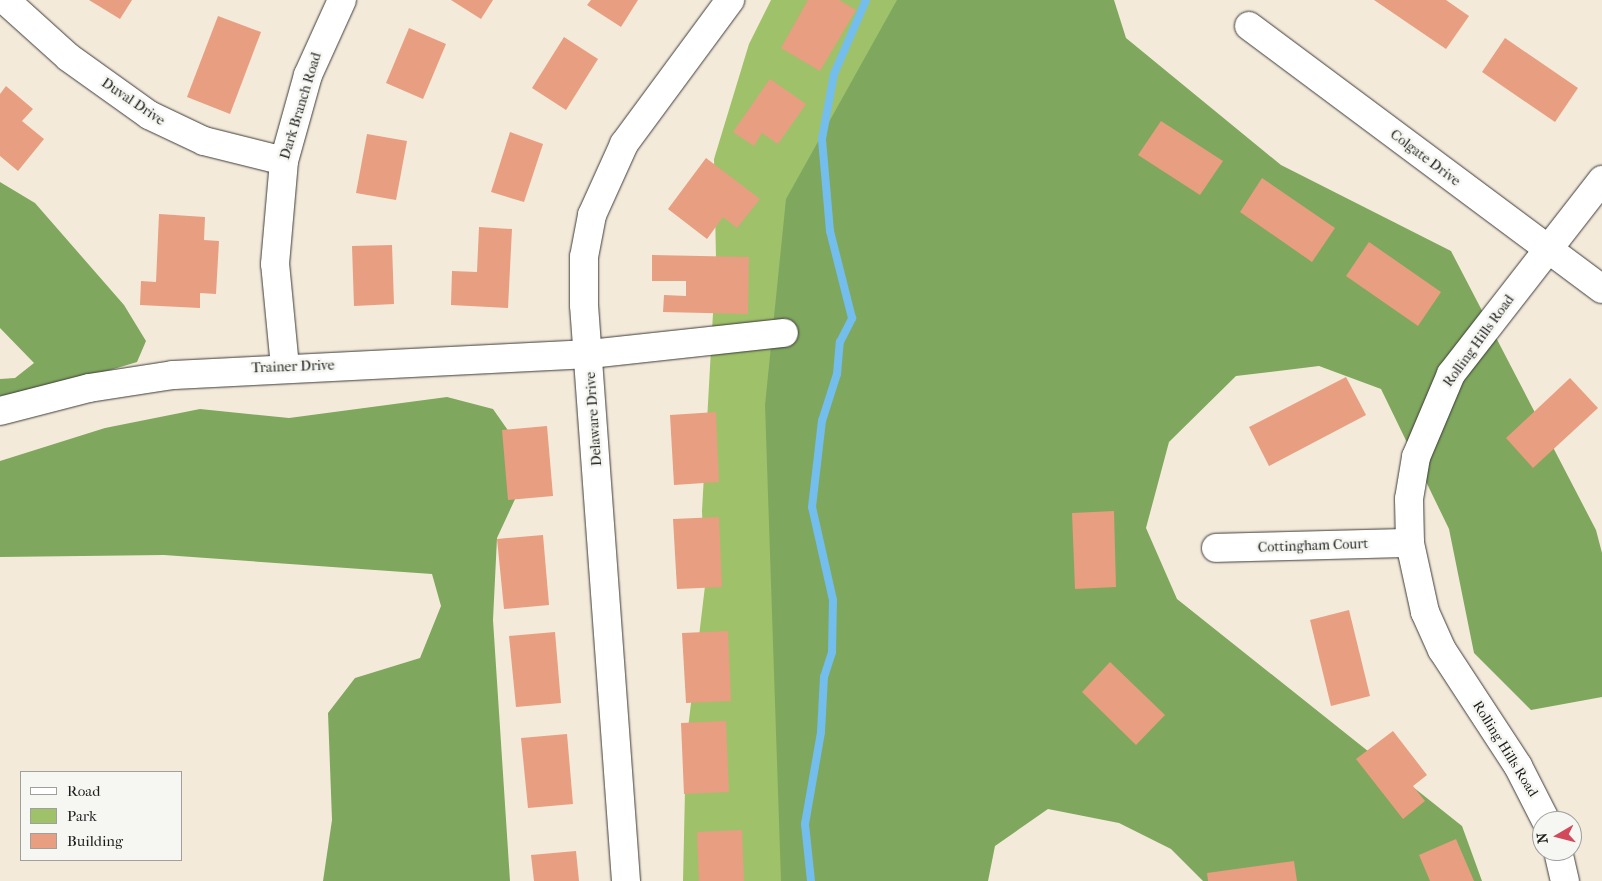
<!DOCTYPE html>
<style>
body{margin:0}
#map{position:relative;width:1602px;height:881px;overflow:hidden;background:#f4eada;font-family:"IM FELL French Canon",serif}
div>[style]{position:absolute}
.green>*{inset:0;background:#9fc16a}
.forest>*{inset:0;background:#7fa75e}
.stream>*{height:8px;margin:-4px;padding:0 4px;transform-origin:4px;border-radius:4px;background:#73beec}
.building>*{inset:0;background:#e89e80}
.roads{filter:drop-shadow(0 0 1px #3c3b38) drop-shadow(0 0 1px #3c3b38)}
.minor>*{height:28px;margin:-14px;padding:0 14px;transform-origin:14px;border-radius:14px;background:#fff}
span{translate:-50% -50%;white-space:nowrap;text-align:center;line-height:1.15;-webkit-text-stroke:5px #f6f6f2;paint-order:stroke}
.street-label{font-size:14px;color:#1c1c1c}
.legend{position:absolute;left:20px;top:771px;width:162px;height:90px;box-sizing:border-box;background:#f6f6f2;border:1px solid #9f9f9c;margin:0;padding:6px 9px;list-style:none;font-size:15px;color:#1c1c1c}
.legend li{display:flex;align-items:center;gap:10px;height:25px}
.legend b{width:25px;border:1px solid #9f9f9c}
.north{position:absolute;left:1532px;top:811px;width:50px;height:50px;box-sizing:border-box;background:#f6f6f2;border:1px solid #9f9f9c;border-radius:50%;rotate:262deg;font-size:14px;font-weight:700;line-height:20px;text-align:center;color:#1c1c1c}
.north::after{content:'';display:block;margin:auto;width:18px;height:22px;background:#d1495b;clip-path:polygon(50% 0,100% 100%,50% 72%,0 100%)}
</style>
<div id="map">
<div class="green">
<div style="clip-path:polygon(771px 0,1020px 0,932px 881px,683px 881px,686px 745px,705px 586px,702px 511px,716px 259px,714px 159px,749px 44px)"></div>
</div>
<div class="forest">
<div style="clip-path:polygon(897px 0,1114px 0,1126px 38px,1281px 165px,1451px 251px,1596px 530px,1602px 553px,1602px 697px,1531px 710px,1474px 653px,1449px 529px,1381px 389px,1319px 366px,1236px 376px,1169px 442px,1146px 528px,1177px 599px,1462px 826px,1482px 881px,1203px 881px,1171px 849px,1119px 823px,1048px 809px,995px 846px,988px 881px,781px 881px,765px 405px,786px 199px)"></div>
<div style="clip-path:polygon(0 182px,35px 203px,124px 305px,146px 341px,137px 362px,64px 384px,0 396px,0 379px,15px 378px,34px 363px,0 328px)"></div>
<div style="clip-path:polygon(447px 397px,493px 409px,514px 439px,516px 497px,497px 538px,493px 620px,510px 881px,323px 881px,332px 820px,328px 713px,355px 678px,420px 658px,441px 606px,432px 574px,164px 555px,0 557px,0 461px,105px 428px,200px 409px,289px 418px)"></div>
</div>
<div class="stream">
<div style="left:811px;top:881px;width:57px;rotate:-96deg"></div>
<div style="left:805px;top:824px;width:93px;rotate:-80.1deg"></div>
<div style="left:821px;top:732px;width:55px;rotate:-86.9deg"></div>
<div style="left:824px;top:677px;width:26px;rotate:-72deg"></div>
<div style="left:832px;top:652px;width:52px;rotate:-88.9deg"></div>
<div style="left:833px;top:600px;width:95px;rotate:-102.7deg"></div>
<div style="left:812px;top:507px;width:87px;rotate:-83.4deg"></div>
<div style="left:822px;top:421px;width:49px;rotate:-72.3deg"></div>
<div style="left:837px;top:374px;width:32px;rotate:-85deg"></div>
<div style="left:840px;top:342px;width:27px;rotate:-63deg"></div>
<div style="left:852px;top:318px;width:90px;rotate:-104.2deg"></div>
<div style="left:830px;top:231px;width:92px;rotate:-95deg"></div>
<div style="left:822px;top:139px;width:66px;rotate:-79.5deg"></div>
<div style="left:834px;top:74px;width:81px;rotate:-66.6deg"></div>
</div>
<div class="building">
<div style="clip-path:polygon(89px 0,132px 0,120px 19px)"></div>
<div style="clip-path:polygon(451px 0,493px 0,481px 19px)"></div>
<div style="clip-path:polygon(591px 0,638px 0,621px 27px,587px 5px)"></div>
<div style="clip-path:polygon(808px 0,839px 0,856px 10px,820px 71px,781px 48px)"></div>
<div style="clip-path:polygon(1374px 0,1446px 0,1469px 16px,1446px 49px)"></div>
<div style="clip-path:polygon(218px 16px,261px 32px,230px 114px,187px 97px)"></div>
<div style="clip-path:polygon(409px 28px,446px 44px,423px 99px,386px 83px)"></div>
<div style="clip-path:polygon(564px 37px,598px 59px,566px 110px,532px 88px)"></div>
<div style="clip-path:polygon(1505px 38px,1578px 88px,1555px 122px,1482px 72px)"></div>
<div style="clip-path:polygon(770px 79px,806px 104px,778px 144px,762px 133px,754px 146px,733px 132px)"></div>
<div style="clip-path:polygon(6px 86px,33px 109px,22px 121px,44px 139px,18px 171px,0 156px,0 94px)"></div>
<div style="clip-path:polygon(1161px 121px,1223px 161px,1200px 195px,1138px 155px)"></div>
<div style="clip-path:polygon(510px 132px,543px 144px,524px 202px,491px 192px)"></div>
<div style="clip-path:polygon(367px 134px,407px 141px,396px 200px,356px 193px)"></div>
<div style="clip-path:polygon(706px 158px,760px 199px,737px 228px,723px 217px,707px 239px,668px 209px)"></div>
<div style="clip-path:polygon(1262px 178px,1335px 228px,1312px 262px,1240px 212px)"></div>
<div style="clip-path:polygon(159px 214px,205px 217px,204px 240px,219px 241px,216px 294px,200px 293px,200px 308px,140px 305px,141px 281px,156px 282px)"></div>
<div style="clip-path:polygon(479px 227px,512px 229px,508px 308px,451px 305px,452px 271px,477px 272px)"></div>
<div style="clip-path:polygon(1369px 242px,1441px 292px,1418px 326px,1346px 276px)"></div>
<div style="clip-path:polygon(392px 245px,394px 304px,354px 306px,352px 246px)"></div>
<div style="clip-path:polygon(652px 255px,749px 257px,748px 314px,663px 312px,664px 295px,686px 296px,686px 281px,652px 281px)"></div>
<div style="clip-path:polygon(1346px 377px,1366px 415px,1269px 466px,1249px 427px)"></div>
<div style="clip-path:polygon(1570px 378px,1598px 408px,1533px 468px,1506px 438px)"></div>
<div style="clip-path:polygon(716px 412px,719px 482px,674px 485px,670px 415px)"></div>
<div style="clip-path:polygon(547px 426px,553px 496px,508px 500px,502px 430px)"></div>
<div style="clip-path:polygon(1114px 511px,1116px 587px,1075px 589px,1072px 513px)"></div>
<div style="clip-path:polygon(719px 517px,722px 587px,677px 589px,673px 519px)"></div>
<div style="clip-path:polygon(543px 535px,549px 605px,504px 609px,497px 539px)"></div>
<div style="clip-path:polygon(1349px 610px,1370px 696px,1331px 706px,1310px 620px)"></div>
<div style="clip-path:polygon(728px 631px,731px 701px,686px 703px,682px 633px)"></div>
<div style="clip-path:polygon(555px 632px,561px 703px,516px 707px,509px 636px)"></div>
<div style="clip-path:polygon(1110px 662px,1165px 715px,1136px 745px,1082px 692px)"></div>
<div style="clip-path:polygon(726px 721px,729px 792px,684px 794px,681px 723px)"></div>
<div style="clip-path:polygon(1393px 731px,1427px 775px,1413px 786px,1425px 801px,1403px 819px,1356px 759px)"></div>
<div style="clip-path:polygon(567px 734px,573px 804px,528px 808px,521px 738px)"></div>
<div style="clip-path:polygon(742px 830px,744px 881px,699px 881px,697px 832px)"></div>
<div style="clip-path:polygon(1456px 839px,1474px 881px,1430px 881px,1419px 855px)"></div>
<div style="clip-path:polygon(576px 851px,579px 881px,534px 881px,531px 855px)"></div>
<div style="clip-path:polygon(1294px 861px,1297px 881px,1208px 881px,1207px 873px)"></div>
</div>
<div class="roads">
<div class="minor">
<div style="left:5px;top:0;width:85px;rotate:42.1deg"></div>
<div style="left:68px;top:57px;width:100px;rotate:35.6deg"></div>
<div style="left:149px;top:115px;width:61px;rotate:25.3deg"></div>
<div style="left:204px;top:141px;width:82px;rotate:14deg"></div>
<div style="left:1249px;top:26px;width:440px;rotate:36.7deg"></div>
<div style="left:285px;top:367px;width:103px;rotate:-95.5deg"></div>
<div style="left:275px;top:264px;width:103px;rotate:-85deg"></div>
<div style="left:284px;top:161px;width:89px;rotate:-74.4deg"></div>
<div style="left:308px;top:75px;width:82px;rotate:-65.6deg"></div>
<div style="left:0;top:411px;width:92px;rotate:-14.5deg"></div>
<div style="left:89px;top:388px;width:85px;rotate:-8.8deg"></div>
<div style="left:173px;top:375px;width:418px;rotate:-2.9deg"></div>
<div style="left:590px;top:354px;width:195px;rotate:-6.2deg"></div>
<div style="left:1216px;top:548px;width:194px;rotate:-1.5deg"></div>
<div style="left:1546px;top:821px;width:62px;rotate:-117deg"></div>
<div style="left:1518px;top:766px;width:139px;rotate:-123.2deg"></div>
<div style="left:1442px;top:650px;width:42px;rotate:-114.1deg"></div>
<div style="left:1425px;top:612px;width:71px;rotate:-102.3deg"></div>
<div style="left:1410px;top:543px;width:44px;rotate:-91.3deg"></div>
<div style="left:1409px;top:499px;width:43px;rotate:-80.5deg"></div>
<div style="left:1416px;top:457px;width:90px;rotate:-67.1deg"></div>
<div style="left:1451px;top:374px;width:246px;rotate:-52.1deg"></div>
<div style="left:1558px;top:851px;width:31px;rotate:77deg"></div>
<div style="left:626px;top:881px;width:578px;rotate:-94.17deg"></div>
<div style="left:584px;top:305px;width:48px;rotate:-90deg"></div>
<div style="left:584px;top:257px;width:43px;rotate:-79.2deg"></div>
<div style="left:592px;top:215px;width:78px;rotate:-65.7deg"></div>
<div style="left:624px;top:144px;width:179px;rotate:-53.6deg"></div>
</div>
</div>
<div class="street-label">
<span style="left:133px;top:102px;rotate:34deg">Duval Drive</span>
<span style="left:301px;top:106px;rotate:-73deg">Dark Branch Road</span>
<span style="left:1425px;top:158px;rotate:37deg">Colgate Drive</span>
<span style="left:1479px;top:341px;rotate:-54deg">Rolling Hills Road</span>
<span style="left:293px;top:367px;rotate:-2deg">Trainer Drive</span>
<span style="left:594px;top:419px;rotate:-94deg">Delaware Drive</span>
<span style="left:1313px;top:546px;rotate:-2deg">Cottingham Court</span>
<span style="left:1505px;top:749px;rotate:58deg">Rolling Hills Road</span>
</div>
<ul class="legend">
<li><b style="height:6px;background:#fff"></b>Road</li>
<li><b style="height:14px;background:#9fc16a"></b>Park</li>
<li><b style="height:14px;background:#e89e80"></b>Building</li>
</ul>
<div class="north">N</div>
</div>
